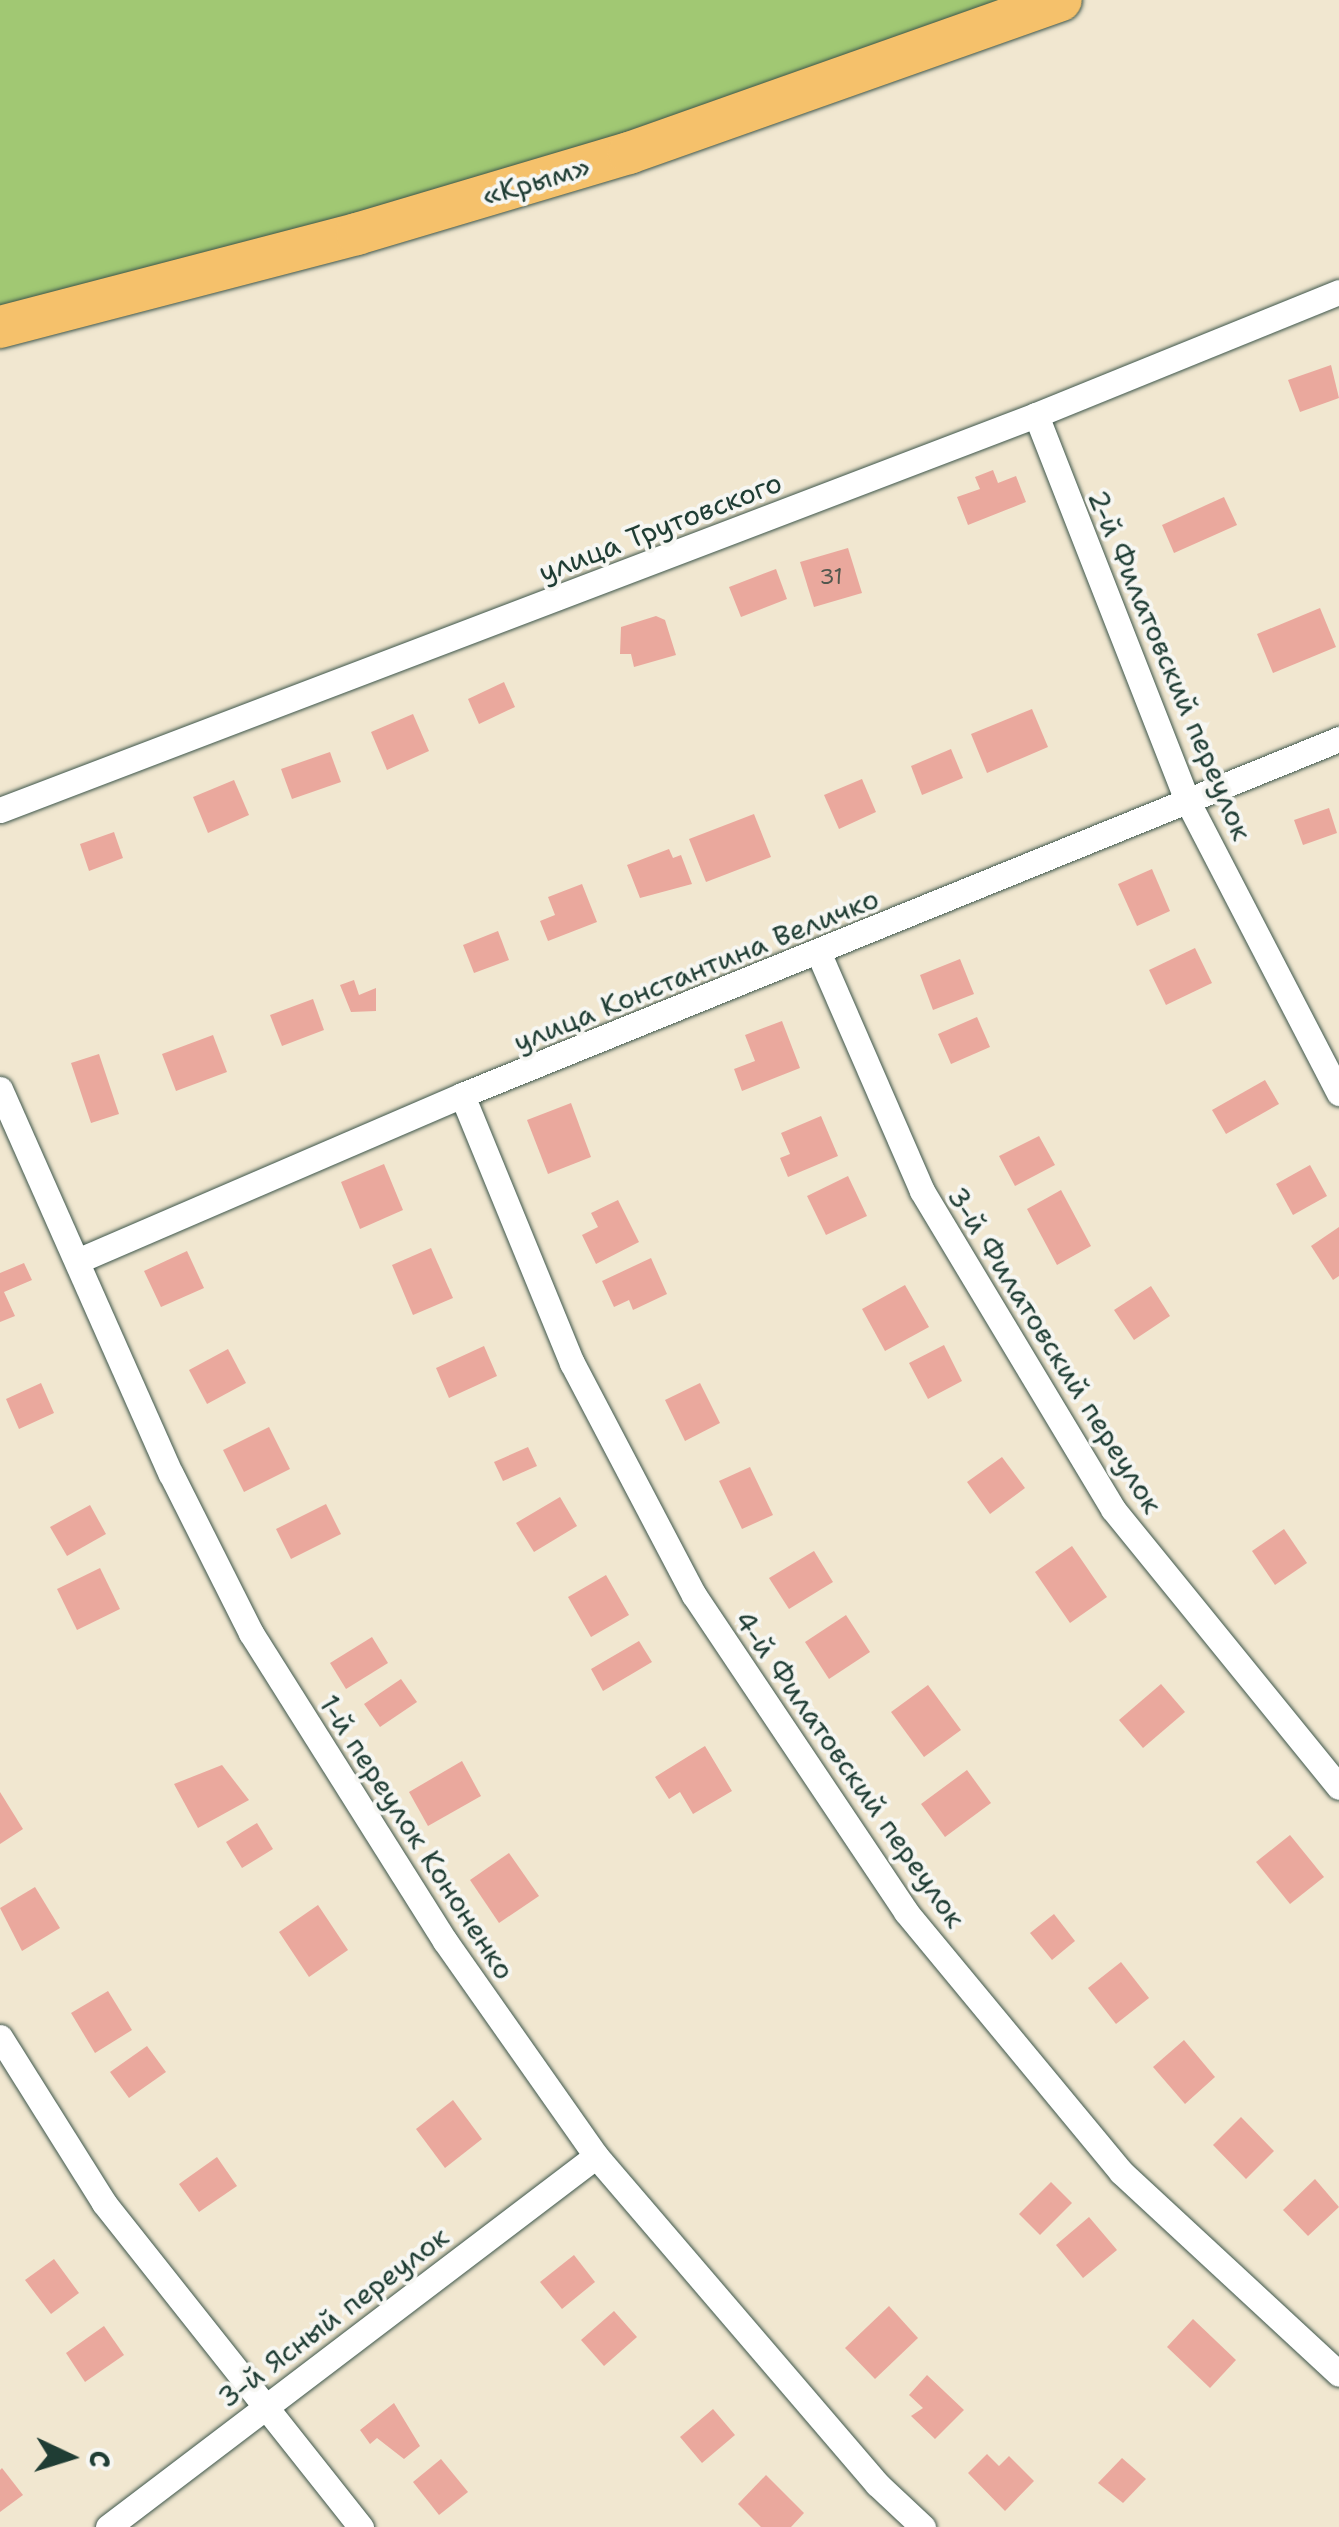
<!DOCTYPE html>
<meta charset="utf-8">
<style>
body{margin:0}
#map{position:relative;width:1339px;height:2527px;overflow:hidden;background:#f1e7d0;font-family:"Shantell Sans",sans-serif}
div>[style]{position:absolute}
.green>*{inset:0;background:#a1c873}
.building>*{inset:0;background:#eaa89d}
.roads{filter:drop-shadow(0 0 2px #3e564b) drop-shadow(0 0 2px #3e564b)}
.minor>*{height:25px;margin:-12.5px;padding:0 12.5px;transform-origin:12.5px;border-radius:12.5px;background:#fff}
.trunk>*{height:42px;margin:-21px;padding:0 21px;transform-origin:21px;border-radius:21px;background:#f5c16b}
span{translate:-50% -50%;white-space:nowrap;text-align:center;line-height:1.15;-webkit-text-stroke:8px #f6f6f2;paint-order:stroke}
.number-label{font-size:22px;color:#52584e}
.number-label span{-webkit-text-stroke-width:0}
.street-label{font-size:28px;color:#1f3d34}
.north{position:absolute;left:20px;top:2407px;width:100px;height:100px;-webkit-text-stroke:8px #f6f6f2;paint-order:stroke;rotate:94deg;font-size:28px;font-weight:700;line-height:40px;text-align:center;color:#1f3d34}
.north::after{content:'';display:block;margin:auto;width:35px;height:45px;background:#1f3d34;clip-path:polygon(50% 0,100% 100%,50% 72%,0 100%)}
</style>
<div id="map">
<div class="green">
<div style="clip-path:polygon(0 0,1061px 0,0 327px)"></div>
</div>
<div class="building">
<div style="clip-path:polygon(1331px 365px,1339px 398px,1300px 412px,1288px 380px)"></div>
<div style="clip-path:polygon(993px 470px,998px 483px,1016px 476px,1026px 502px,968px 525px,957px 497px,980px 489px,975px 477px)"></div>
<div style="clip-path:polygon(1224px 497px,1237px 525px,1174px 553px,1162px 525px)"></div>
<div style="clip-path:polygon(848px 548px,862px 593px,814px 607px,800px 562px)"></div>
<div style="clip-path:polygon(776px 569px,787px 599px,741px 617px,729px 587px)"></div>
<div style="clip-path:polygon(1320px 608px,1336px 647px,1273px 673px,1257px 634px)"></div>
<div style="clip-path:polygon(656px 616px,665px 620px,676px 655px,634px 667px,631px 654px,620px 654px,621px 627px)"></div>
<div style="clip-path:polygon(504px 682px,515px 707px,479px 724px,468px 699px)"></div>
<div style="clip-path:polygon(1032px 709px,1048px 747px,987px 773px,971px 734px)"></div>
<div style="clip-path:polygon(413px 714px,429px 751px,387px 770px,371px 732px)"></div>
<div style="clip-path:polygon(951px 749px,963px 778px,922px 795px,911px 766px)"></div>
<div style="clip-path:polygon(330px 752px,341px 782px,292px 799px,281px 769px)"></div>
<div style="clip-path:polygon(862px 779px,876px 812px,839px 829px,824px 795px)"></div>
<div style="clip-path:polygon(234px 780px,249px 815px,208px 833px,193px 797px)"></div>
<div style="clip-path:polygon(1329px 808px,1337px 833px,1303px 845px,1294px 820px)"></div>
<div style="clip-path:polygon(754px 814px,771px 857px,706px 882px,689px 839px)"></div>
<div style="clip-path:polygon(114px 832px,123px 858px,89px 871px,80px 844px)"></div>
<div style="clip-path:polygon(669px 849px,673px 858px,681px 855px,692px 884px,640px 898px,627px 865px)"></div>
<div style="clip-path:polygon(1152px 869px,1170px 911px,1137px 926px,1118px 884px)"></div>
<div style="clip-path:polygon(582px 884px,597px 922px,548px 941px,540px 921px,555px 915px,548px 897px)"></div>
<div style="clip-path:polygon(498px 931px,509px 960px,474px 973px,463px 945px)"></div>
<div style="clip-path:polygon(1195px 948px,1212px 983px,1166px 1005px,1149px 970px)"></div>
<div style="clip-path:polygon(960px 959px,974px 994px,933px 1010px,920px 975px)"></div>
<div style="clip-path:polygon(354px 980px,359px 995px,376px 988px,376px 1011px,351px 1012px,340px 985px)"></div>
<div style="clip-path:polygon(313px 999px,324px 1030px,282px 1046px,270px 1015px)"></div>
<div style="clip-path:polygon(977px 1017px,990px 1047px,951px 1064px,938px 1034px)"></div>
<div style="clip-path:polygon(782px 1021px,800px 1068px,742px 1091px,734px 1069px,755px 1061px,745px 1035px)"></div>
<div style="clip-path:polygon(213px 1035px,227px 1072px,176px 1091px,162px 1054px)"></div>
<div style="clip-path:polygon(99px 1054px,119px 1114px,91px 1123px,71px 1063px)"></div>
<div style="clip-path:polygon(1265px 1080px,1279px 1104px,1226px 1134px,1212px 1110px)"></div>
<div style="clip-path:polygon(571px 1103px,591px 1157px,548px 1174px,527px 1120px)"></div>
<div style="clip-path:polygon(821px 1116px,838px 1156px,788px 1177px,780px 1158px,790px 1154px,781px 1133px)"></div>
<div style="clip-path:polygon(1039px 1136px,1055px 1165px,1015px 1186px,999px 1156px)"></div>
<div style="clip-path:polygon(384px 1164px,403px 1210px,360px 1229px,341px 1182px)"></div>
<div style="clip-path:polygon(1310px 1165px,1327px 1196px,1293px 1215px,1276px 1184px)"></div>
<div style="clip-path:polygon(848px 1176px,867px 1216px,826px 1235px,807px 1196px)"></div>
<div style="clip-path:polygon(1061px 1190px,1091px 1246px,1057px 1265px,1027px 1209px)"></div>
<div style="clip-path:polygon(618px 1200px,639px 1242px,596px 1264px,582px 1235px,598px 1227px,591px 1213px)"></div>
<div style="clip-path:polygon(1339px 1227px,1339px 1276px,1333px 1280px,1311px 1246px)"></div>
<div style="clip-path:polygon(431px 1248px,453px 1298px,413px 1315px,392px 1265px)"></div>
<div style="clip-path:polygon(187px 1251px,204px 1288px,161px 1307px,144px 1271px)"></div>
<div style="clip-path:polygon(651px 1258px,667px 1294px,633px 1310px,629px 1300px,614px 1307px,602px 1281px)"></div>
<div style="clip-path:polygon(24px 1263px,32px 1280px,4px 1292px,15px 1316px,0 1322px,0 1273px)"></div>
<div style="clip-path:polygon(905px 1285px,929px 1327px,885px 1351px,862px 1309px)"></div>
<div style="clip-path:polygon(1151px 1286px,1170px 1316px,1134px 1340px,1114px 1310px)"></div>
<div style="clip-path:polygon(944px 1345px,962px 1381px,928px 1399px,909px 1363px)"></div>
<div style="clip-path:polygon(484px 1346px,497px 1376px,449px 1398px,436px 1368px)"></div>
<div style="clip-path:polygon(228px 1349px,246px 1383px,207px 1404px,189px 1370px)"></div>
<div style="clip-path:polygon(41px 1383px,54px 1413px,19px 1429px,6px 1399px)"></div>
<div style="clip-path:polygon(700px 1383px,720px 1423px,685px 1441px,665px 1400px)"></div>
<div style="clip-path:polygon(269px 1427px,290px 1469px,244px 1492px,223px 1450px)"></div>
<div style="clip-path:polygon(528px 1447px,537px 1466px,503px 1481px,494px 1462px)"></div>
<div style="clip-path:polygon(1002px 1457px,1025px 1488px,990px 1514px,967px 1482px)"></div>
<div style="clip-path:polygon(750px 1467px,773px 1515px,742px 1529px,719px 1481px)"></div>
<div style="clip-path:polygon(560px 1497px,577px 1526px,534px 1552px,516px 1523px)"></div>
<div style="clip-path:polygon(326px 1504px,341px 1534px,291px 1559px,276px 1529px)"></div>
<div style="clip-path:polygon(90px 1505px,106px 1534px,67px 1556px,50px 1527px)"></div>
<div style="clip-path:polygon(1284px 1529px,1307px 1563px,1275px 1585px,1252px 1551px)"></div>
<div style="clip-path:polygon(1072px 1546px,1107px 1597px,1070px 1623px,1035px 1572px)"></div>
<div style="clip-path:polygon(814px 1551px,833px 1582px,789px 1609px,769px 1578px)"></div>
<div style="clip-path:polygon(100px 1568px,120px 1609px,77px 1630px,57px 1589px)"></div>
<div style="clip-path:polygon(606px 1575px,629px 1615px,591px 1637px,568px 1597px)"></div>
<div style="clip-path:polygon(846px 1615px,870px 1652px,829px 1679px,805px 1642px)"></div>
<div style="clip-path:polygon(372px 1637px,388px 1663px,346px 1689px,330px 1663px)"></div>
<div style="clip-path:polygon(639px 1641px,652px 1662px,603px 1691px,591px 1669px)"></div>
<div style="clip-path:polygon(401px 1679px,417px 1702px,380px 1727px,364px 1704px)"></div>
<div style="clip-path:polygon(1161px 1684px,1185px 1712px,1143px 1748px,1119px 1720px)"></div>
<div style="clip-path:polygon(928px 1685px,961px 1730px,924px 1757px,891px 1712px)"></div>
<div style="clip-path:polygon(705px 1746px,732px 1791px,693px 1814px,680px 1792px,669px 1799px,655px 1777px)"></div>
<div style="clip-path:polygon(462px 1761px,481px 1796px,428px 1826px,409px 1792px)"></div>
<div style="clip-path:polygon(222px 1765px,249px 1800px,198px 1828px,174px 1784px)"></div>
<div style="clip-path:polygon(967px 1770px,991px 1803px,945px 1837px,921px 1804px)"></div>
<div style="clip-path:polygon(0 1792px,23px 1829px,0 1844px)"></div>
<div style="clip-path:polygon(257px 1823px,273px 1849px,242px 1868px,226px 1842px)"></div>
<div style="clip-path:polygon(1290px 1835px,1324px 1877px,1290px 1904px,1256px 1862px)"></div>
<div style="clip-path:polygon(509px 1853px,539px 1896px,499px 1923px,470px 1880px)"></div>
<div style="clip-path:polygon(35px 1887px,60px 1928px,22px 1951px,0 1908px)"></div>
<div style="clip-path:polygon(318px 1905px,348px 1950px,309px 1977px,279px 1932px)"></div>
<div style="clip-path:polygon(1054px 1914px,1075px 1941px,1052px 1960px,1030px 1933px)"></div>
<div style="clip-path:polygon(1121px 1962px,1149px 1998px,1116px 2024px,1088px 1988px)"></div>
<div style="clip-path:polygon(108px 1991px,132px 2030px,95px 2053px,71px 2013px)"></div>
<div style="clip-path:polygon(1184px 2040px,1215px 2077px,1185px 2104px,1153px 2067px)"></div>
<div style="clip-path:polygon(147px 2046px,166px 2072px,129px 2098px,110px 2072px)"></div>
<div style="clip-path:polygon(453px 2100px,482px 2139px,445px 2168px,416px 2129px)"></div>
<div style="clip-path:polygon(1241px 2117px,1274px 2151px,1246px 2179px,1213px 2145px)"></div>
<div style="clip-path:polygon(217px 2157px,237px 2186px,199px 2212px,179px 2184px)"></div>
<div style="clip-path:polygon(1315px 2179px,1339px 2207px,1308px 2236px,1283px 2210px)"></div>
<div style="clip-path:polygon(1051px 2182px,1072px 2203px,1040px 2235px,1019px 2214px)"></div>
<div style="clip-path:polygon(1089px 2217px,1117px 2250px,1083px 2278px,1056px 2245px)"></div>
<div style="clip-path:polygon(574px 2255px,595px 2282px,562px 2309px,540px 2282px)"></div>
<div style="clip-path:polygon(54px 2259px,79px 2293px,51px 2314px,25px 2280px)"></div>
<div style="clip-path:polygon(889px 2306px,918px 2338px,875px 2379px,845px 2348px)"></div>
<div style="clip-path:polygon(614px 2311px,637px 2337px,604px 2366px,581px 2340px)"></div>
<div style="clip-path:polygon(1193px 2319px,1236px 2360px,1210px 2388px,1167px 2347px)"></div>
<div style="clip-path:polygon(104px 2326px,124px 2355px,85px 2382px,66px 2353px)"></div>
<div style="clip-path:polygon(927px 2375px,964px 2410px,935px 2439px,911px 2416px,923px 2408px,909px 2395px)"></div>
<div style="clip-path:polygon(394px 2403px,420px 2446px,404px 2459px,377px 2438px,370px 2444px,360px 2430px)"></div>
<div style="clip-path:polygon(713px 2409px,735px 2435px,702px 2463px,680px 2437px)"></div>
<div style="clip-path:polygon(987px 2454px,999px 2466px,1009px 2456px,1034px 2481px,1005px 2511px,968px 2473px)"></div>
<div style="clip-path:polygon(1122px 2458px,1146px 2479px,1123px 2503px,1098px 2483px)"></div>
<div style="clip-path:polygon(441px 2459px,468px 2492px,439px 2515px,413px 2482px)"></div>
<div style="clip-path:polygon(2px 2468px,23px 2495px,0 2512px,0 2470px)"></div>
<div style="clip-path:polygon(766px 2475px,804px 2513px,791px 2527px,761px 2527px,738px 2504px)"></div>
</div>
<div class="roads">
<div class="minor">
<div style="left:1036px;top:415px;width:416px;rotate:68.6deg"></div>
<div style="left:1188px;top:802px;width:328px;rotate:62.6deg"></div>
<div style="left:0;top:810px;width:1109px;rotate:-20.87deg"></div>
<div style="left:1036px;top:415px;width:327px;rotate:-22.1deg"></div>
<div style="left:819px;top:954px;width:258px;rotate:66.5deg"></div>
<div style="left:922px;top:1191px;width:371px;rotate:59deg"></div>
<div style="left:1113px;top:1509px;width:358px;rotate:50.9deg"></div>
<div style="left:0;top:1089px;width:421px;rotate:66.1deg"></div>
<div style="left:171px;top:1474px;width:178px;rotate:63.3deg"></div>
<div style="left:251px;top:1633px;width:364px;rotate:57.8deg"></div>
<div style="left:445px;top:1941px;width:263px;rotate:54.9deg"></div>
<div style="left:596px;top:2156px;width:432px;rotate:49.4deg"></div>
<div style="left:877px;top:2484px;width:63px;rotate:43.1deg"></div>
<div style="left:462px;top:1095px;width:290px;rotate:67.7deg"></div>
<div style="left:572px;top:1363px;width:262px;rotate:62.3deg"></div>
<div style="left:694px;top:1595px;width:381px;rotate:56.2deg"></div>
<div style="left:906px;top:1912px;width:337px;rotate:50.4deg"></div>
<div style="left:1121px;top:2172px;width:297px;rotate:42.8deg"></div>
<div style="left:77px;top:1261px;width:419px;rotate:-23.3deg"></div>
<div style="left:462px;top:1095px;width:947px;rotate:-22.09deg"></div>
<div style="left:0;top:2037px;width:196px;rotate:57.9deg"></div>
<div style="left:104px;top:2203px;width:414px;rotate:51.6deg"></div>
<div style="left:108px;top:2527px;width:613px;rotate:-37.24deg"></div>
</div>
<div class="trunk">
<div style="left:0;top:327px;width:369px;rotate:-14.6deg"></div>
<div style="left:357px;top:234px;width:284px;rotate:-16.6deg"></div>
<div style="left:629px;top:153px;width:458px;rotate:-19.5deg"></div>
</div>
</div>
<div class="number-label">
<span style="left:831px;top:577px">31</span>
</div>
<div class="street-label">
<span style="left:536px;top:181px;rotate:-16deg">«Крым»</span>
<span style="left:660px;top:527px;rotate:-21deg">улица Трутовского</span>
<span style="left:1170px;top:665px;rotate:67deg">2-й Филатовский переулок</span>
<span style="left:696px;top:970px;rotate:-22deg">улица Константина Величко</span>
<span style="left:1055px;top:1350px;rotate:58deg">3-й Филатовский переулок</span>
<span style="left:850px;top:1769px;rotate:55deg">4-й Филатовский переулок</span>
<span style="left:417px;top:1837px;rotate:57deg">1-й переулок Кононенко</span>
<span style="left:333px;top:2317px;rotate:-37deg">3-й Ясный переулок</span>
</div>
<div class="north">С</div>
</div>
